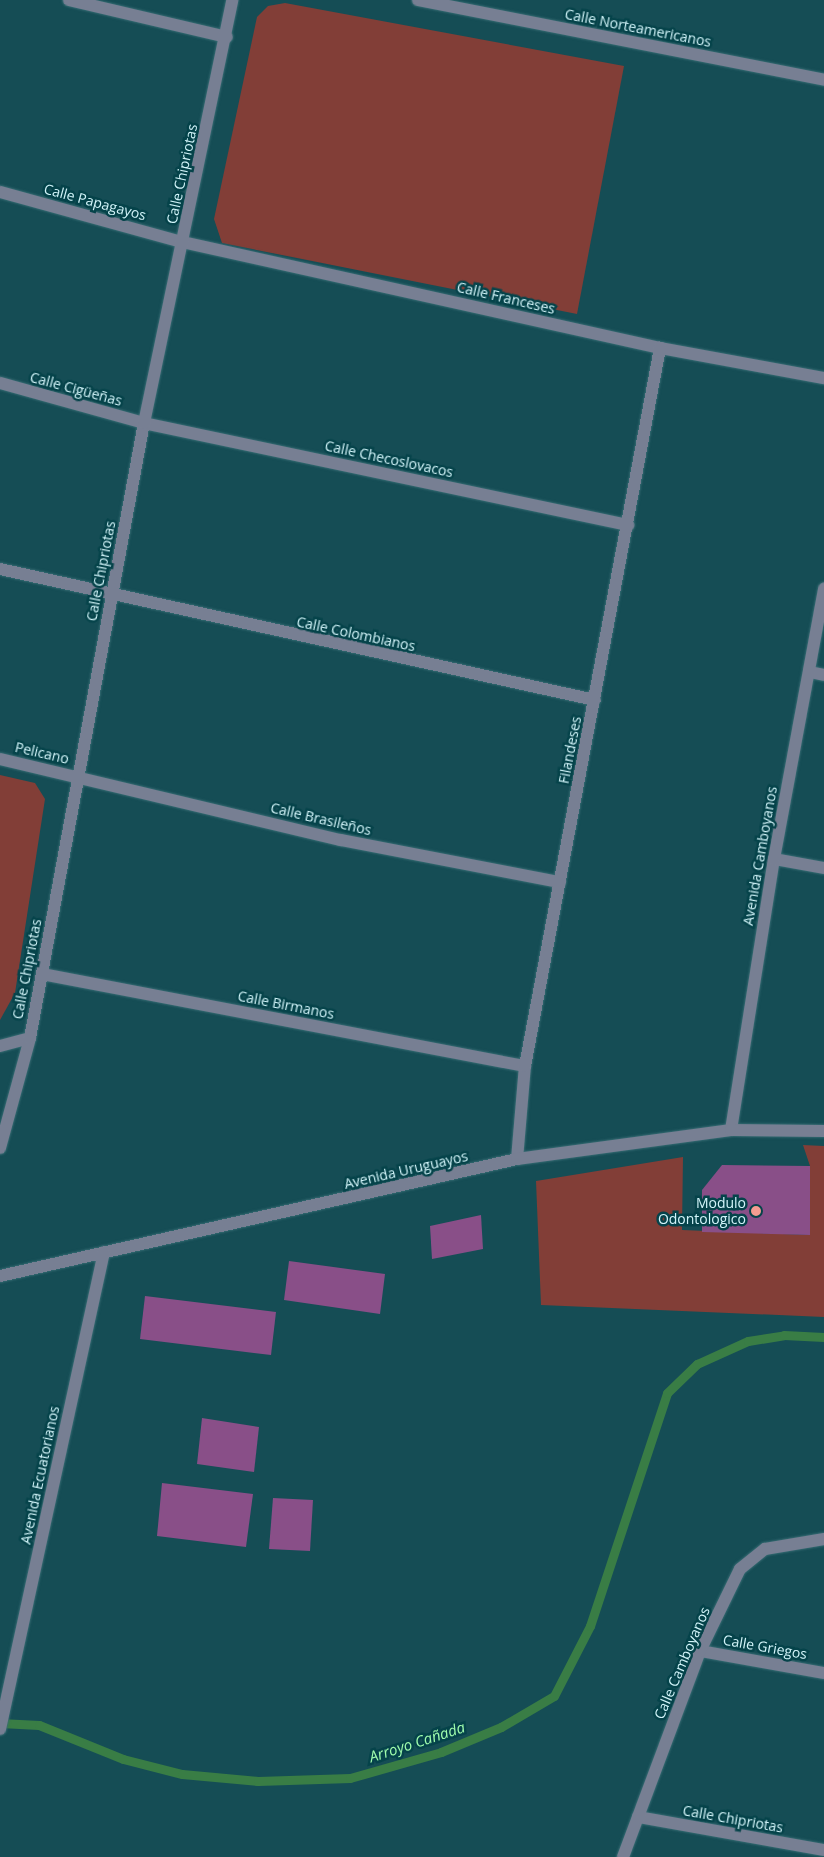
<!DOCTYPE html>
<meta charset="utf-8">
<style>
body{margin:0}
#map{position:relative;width:824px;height:1857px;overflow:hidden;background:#154d55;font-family:"Open Sans",sans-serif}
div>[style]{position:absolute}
.green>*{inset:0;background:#823e37}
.stream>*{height:9px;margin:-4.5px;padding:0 4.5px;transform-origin:4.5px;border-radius:4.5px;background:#397d45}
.building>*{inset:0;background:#894f88}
.roads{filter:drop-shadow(0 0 1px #376b73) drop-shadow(0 0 1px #376b73)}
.minor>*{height:12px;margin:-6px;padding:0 6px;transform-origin:6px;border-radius:6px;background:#777f93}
.dots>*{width:14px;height:14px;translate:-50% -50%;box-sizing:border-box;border:2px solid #05434a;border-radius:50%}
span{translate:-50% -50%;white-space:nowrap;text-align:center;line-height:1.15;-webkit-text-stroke:5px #05434a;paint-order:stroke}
.street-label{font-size:14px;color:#d3f5fa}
.poi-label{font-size:14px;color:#d3f5fa}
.right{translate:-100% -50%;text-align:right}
.water-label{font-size:15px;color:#a0fdad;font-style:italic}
</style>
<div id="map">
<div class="green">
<div style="clip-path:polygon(285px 3px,624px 66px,577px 314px,222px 243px,214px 219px,257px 17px,268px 6px)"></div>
<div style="clip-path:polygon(0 775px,35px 783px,45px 799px,15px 993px,0 1020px)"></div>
<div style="clip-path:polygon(803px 1145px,824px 1146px,824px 1317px,541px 1305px,536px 1181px,683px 1157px,682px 1230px,809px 1235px,810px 1166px)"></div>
</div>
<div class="stream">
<div style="left:0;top:1723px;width:39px;rotate:3deg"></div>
<div style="left:39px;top:1725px;width:91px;rotate:22deg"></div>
<div style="left:123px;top:1759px;width:61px;rotate:14.3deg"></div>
<div style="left:182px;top:1774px;width:76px;rotate:5.3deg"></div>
<div style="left:258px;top:1781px;width:92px;rotate:-1.9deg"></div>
<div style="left:350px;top:1778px;width:95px;rotate:-15.9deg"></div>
<div style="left:441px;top:1752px;width:65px;rotate:-22.6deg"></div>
<div style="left:501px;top:1727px;width:61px;rotate:-30.3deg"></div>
<div style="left:554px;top:1696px;width:79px;rotate:-62.8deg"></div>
<div style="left:590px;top:1626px;width:245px;rotate:-71.7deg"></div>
<div style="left:667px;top:1393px;width:42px;rotate:-44deg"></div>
<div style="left:697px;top:1364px;width:56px;rotate:-24.3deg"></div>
<div style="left:748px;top:1341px;width:36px;rotate:-9deg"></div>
<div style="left:784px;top:1335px;width:40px;rotate:2.9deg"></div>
</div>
<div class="building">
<div style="clip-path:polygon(722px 1165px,810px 1166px,810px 1235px,702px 1232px,702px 1190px)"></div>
<div style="clip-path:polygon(481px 1215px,483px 1249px,432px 1259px,430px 1226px)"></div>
<div style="clip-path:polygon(289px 1261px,385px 1274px,380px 1314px,284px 1300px)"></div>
<div style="clip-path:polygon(145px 1296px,276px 1312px,271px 1355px,140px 1339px)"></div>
<div style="clip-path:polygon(202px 1418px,259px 1427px,254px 1472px,197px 1464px)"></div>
<div style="clip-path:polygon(162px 1483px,253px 1494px,246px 1547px,157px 1536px)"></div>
<div style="clip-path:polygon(273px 1498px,313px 1500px,310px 1551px,269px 1549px)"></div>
</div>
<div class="roads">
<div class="minor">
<div style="left:69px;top:0;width:162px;rotate:13.2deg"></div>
<div style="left:418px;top:0;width:414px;rotate:11.1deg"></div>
<div style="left:0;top:192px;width:189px;rotate:15.4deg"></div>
<div style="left:182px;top:242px;width:490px;rotate:12.5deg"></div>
<div style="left:660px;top:348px;width:167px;rotate:10.4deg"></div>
<div style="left:0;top:383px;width:149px;rotate:15.5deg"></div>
<div style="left:144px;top:423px;width:495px;rotate:11.9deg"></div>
<div style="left:0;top:569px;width:609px;rotate:12.42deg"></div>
<div style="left:810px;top:672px;width:14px;rotate:12deg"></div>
<div style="left:0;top:759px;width:350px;rotate:13.4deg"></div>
<div style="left:341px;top:840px;width:223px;rotate:10.9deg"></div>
<div style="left:774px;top:859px;width:51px;rotate:10.2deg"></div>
<div style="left:42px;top:974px;width:492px;rotate:10.8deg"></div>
<div style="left:0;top:1046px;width:31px;rotate:-15deg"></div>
<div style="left:731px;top:1130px;width:274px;rotate:-81deg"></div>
<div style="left:774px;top:859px;width:275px;rotate:-79.5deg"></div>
<div style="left:0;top:1148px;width:114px;rotate:-74.7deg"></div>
<div style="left:30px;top:1038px;width:625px;rotate:-79.5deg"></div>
<div style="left:144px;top:423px;width:432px;rotate:-78.2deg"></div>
<div style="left:517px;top:1159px;width:93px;rotate:-85.1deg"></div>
<div style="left:525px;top:1066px;width:731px;rotate:-79.35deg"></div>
<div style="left:0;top:1276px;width:530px;rotate:-12.75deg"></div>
<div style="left:517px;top:1159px;width:216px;rotate:-7.7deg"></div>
<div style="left:731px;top:1130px;width:93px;rotate:0.6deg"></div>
<div style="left:700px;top:1651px;width:126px;rotate:10.1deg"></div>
<div style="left:0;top:1729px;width:488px;rotate:-77.7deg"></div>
<div style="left:638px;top:1817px;width:189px;rotate:10.1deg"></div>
<div style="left:623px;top:1857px;width:220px;rotate:-69.5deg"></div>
<div style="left:700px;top:1651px;width:91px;rotate:-64deg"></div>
<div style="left:740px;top:1569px;width:32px;rotate:-39deg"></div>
<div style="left:765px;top:1549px;width:60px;rotate:-9.6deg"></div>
</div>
</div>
<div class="dots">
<div style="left:756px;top:1211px;background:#f59c91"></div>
</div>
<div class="street-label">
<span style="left:638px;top:28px;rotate:11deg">Calle Norteamericanos</span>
<span style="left:182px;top:174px;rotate:-78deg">Calle Chipriotas</span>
<span style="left:95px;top:202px;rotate:15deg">Calle Papagayos</span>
<span style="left:506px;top:298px;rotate:13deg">Calle Franceses</span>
<span style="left:76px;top:389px;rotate:15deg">Calle Cigüeñas</span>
<span style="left:389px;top:459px;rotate:12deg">Calle Checoslovacos</span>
<span style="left:101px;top:571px;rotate:-79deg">Calle Chipriotas</span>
<span style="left:356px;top:634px;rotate:12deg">Calle Colombianos</span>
<span style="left:570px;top:750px;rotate:-79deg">Filandeses</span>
<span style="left:42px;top:753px;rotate:13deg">Pelicano</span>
<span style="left:321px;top:819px;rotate:13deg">Calle Brasileños</span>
<span style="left:760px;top:856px;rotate:-80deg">Avenida Camboyanos</span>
<span style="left:27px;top:969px;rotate:-79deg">Calle Chipriotas</span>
<span style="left:286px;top:1005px;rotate:11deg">Calle Birmanos</span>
<span style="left:406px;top:1170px;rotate:-13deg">Avenida Uruguayos</span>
<span style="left:40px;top:1475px;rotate:-78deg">Avenida Ecuatorianos</span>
<span style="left:765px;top:1647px;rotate:10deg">Calle Griegos</span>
<span style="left:682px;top:1663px;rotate:-67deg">Calle Camboyanos</span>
<span style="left:733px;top:1819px;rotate:10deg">Calle Chipriotas</span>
</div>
<div class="poi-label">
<span class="right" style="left:746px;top:1211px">Modulo<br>Odontologico</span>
</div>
<div class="water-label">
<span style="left:417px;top:1742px;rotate:-18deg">Arroyo Cañada</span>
</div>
</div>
